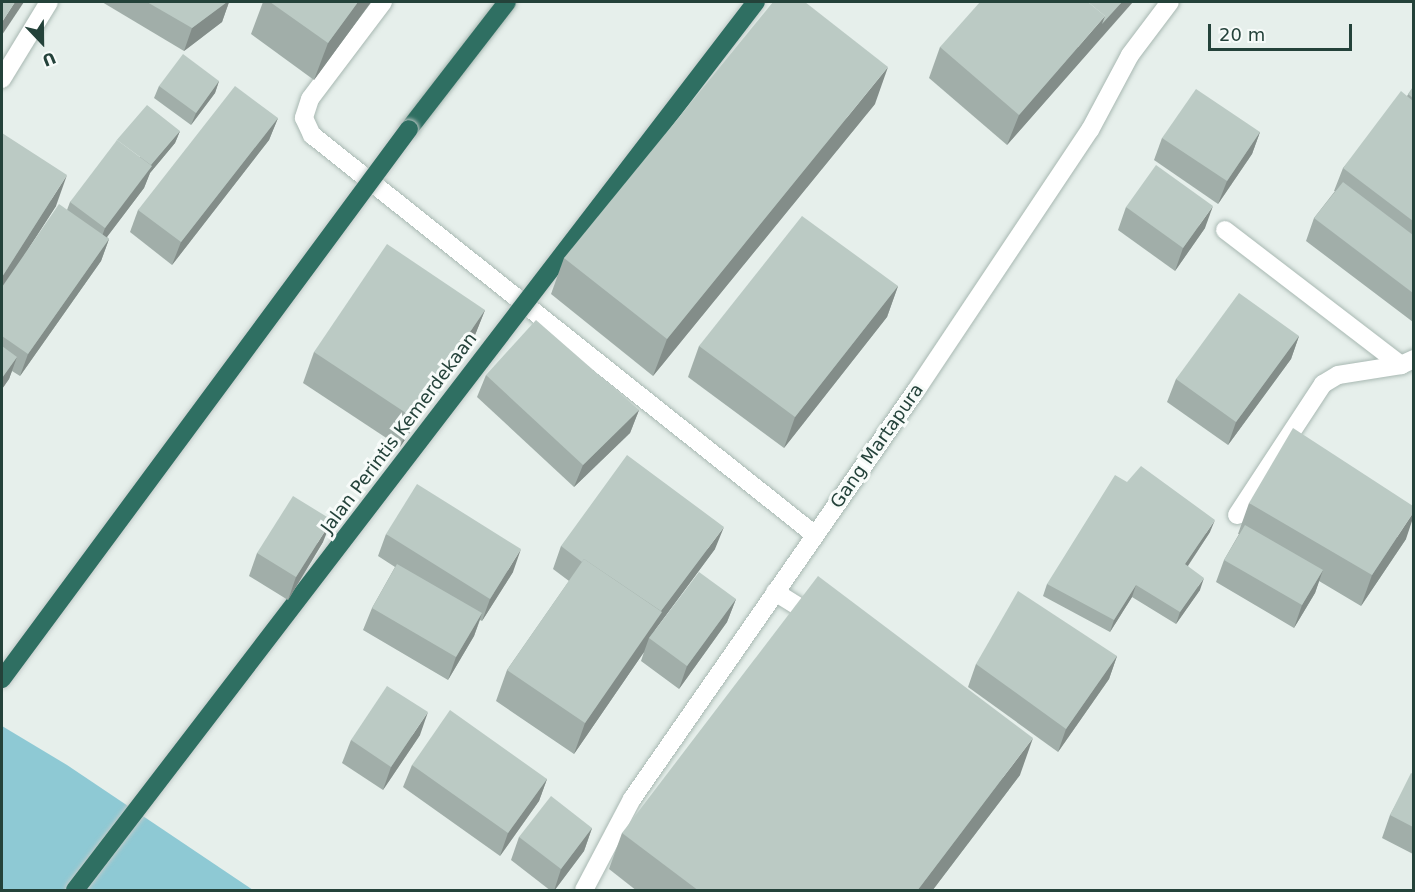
<!DOCTYPE html>
<style>
body{margin:0}
#map{position:relative;width:1415px;height:892px;overflow:hidden;background:#e6efeb;font-family:"DejaVu Sans",sans-serif}
div>[style]{position:absolute}
.water>*{inset:0;background:#8ec9d4}
.roads{filter:drop-shadow(0 0 2px #a8b8b2) drop-shadow(0 0 2px #a8b8b2)}
.minor>*{height:18px;margin:-9px;padding:0 9px;transform-origin:9px;border-radius:9px;background:#fff}
.highway>*{height:18px;margin:-9px;padding:0 9px;transform-origin:9px;border-radius:9px;background:#2f6f62}
.bridges{filter:drop-shadow(0 0 2px #c2cac8) drop-shadow(0 0 2px #c2cac8)}
.highway-bridge>*{height:18px;margin:-9px;padding:0 9px;transform-origin:9px;border-radius:9px;background:#2f6f62}
.wall>*{inset:0;background:#a1aea9}
.shaded-wall>*{inset:0;background:#838d89}
.building>*{inset:0;background:#bbcac4}
span{translate:-50% -50%;white-space:nowrap;text-align:center;line-height:1.15;-webkit-text-stroke:6px #f7fbf9;paint-order:stroke}
.street-label{font-size:18px;color:#24423a}
.frame{position:absolute;inset:0;border:3px solid #24423a;pointer-events:none}
.north{position:absolute;left:12px;top:12px;width:60px;height:60px;-webkit-text-stroke:4px #f7fbf9;paint-order:stroke;rotate:158deg;font-size:16px;font-weight:700;line-height:24px;text-align:center;color:#24423a}
.north::after{content:'';display:block;margin:auto;width:21px;height:27px;background:#24423a;clip-path:polygon(50% 0,100% 100%,50% 72%,0 100%)}
.scale{position:absolute;left:1208px;top:24px;width:144px;height:27px;box-sizing:border-box;border:3px solid #24423a;border-top:0;padding-left:8px;font-size:18px;line-height:21px;white-space:nowrap;color:#24423a;-webkit-text-stroke:4px #f7fbf9;paint-order:stroke}
</style>
<div id="map">
<div class="water">
<div style="clip-path:polygon(2px 726px,67px 765px,253px 890px,2px 890px)"></div>
</div>
<div class="roads">
<div class="minor">
<div style="left:383px;top:2px;width:121px;rotate:127deg"></div>
<div style="left:310px;top:99px;width:20px;rotate:108deg"></div>
<div style="left:304px;top:118px;width:19px;rotate:65deg"></div>
<div style="left:312px;top:135px;width:643px;rotate:38.49deg"></div>
<div style="left:2px;top:79px;width:90px;rotate:-58.6deg"></div>
<div style="left:1225px;top:230px;width:222px;rotate:37.5deg"></div>
<div style="left:1237px;top:515px;width:157px;rotate:-56.7deg"></div>
<div style="left:1323px;top:384px;width:17px;rotate:-31deg"></div>
<div style="left:1338px;top:375px;width:64px;rotate:-9deg"></div>
<div style="left:1401px;top:365px;width:14px;rotate:-25deg"></div>
<div style="left:775px;top:592px;width:49px;rotate:31.8deg"></div>
<div style="left:584px;top:890px;width:103px;rotate:-62.2deg"></div>
<div style="left:632px;top:799px;width:496px;rotate:-55.2deg"></div>
<div style="left:915px;top:392px;width:315px;rotate:-56.3deg"></div>
<div style="left:1090px;top:130px;width:85px;rotate:-61.9deg"></div>
<div style="left:1130px;top:55px;width:66px;rotate:-53deg"></div>
</div>
<div class="highway">
<div style="left:409px;top:129px;width:160px;rotate:-52.3deg"></div>
</div>
</div>
<div class="bridges">
<div class="highway-bridge">
<div style="left:2px;top:679px;width:684px;rotate:-53.5deg"></div>
<div style="left:75px;top:890px;width:1119px;rotate:-52.52deg"></div>
</div>
</div>
<div class="wall">
<div style="clip-path:polygon(102px 2px,229px 2px,222px 22px,184px 51px)"></div>
<div style="clip-path:polygon(263px 2px,371px 2px,314px 80px,251px 34px)"></div>
<div style="clip-path:polygon(940px 47px,1093px 47px,1007px 145px,929px 78px)"></div>
<div style="clip-path:polygon(219px 81px,215px 93px,191px 125px,154px 98px,159px 86px)"></div>
<div style="clip-path:polygon(1413px 87px,1413px 322px,1306px 241px,1314px 218px,1335px 191px,1334px 191px,1343px 168px,1407px 96px)"></div>
<div style="clip-path:polygon(875px 104px,653px 376px,551px 294px,564px 258px)"></div>
<div style="clip-path:polygon(278px 118px,269px 140px,172px 265px,130px 232px,138px 210px)"></div>
<div style="clip-path:polygon(180px 131px,175px 143px,150px 173px,144px 188px,107px 237px,109px 239px,101px 261px,20px 376px,12px 371px,9px 379px,2px 389px,2px 133px,56px 206px,27px 250px,67px 210px,70px 202px)"></div>
<div style="clip-path:polygon(1260px 132px,1252px 154px,1218px 204px,1154px 160px,1162px 138px)"></div>
<div style="clip-path:polygon(1126px 207px,1205px 228px,1175px 271px,1118px 230px)"></div>
<div style="clip-path:polygon(898px 286px,887px 317px,784px 448px,688px 377px,699px 346px)"></div>
<div style="clip-path:polygon(485px 310px,473px 340px,400px 447px,303px 383px,314px 352px)"></div>
<div style="clip-path:polygon(1299px 336px,1291px 359px,1228px 445px,1167px 402px,1176px 379px)"></div>
<div style="clip-path:polygon(486px 375px,639px 410px,630px 433px,574px 487px,477px 397px)"></div>
<div style="clip-path:polygon(1249px 503px,1406px 539px,1361px 606px,1319px 581px,1315px 593px,1294px 628px,1216px 582px,1224px 560px,1239px 534px,1238px 534px)"></div>
<div style="clip-path:polygon(1210px 532px,1188px 566px,1200px 590px,1176px 624px,1132px 597px,1110px 632px,1043px 596px,1047px 584px)"></div>
<div style="clip-path:polygon(386px 534px,513px 572px,482px 621px,480px 620px,474px 636px,448px 680px,363px 630px,372px 608px,395px 567px,378px 556px)"></div>
<div style="clip-path:polygon(323px 542px,288px 600px,249px 576px,257px 553px)"></div>
<div style="clip-path:polygon(561px 546px,715px 549px,655px 630px,736px 599px,727px 622px,679px 689px,641px 661px,644px 652px,574px 754px,496px 701px,507px 670px,569px 581px,553px 569px)"></div>
<div style="clip-path:polygon(1117px 656px,1109px 679px,1058px 752px,968px 687px,976px 664px)"></div>
<div style="clip-path:polygon(420px 735px,383px 790px,342px 763px,351px 740px)"></div>
<div style="clip-path:polygon(412px 765px,547px 779px,539px 801px,500px 856px,403px 787px)"></div>
<div style="clip-path:polygon(1413px 774px,1413px 854px,1382px 838px,1390px 815px)"></div>
<div style="clip-path:polygon(1020px 775px,932px 891px,637px 891px,609px 869px,622px 833px)"></div>
<div style="clip-path:polygon(592px 828px,584px 851px,554px 891px,551px 891px,511px 860px,519px 837px)"></div>
</div>
<div class="shaded-wall">
<div style="clip-path:polygon(15px 2px,24px 2px,2px 35px,2px 22px)"></div>
<div style="clip-path:polygon(227px 2px,229px 2px,222px 22px,184px 51px,192px 28px)"></div>
<div style="clip-path:polygon(358px 2px,371px 2px,314px 80px,328px 43px)"></div>
<div style="clip-path:polygon(1122px 2px,1133px 2px,1007px 145px,1019px 115px,1105px 16px)"></div>
<div style="clip-path:polygon(888px 67px,875px 104px,653px 376px,667px 339px)"></div>
<div style="clip-path:polygon(219px 81px,215px 93px,191px 125px,196px 113px)"></div>
<div style="clip-path:polygon(278px 118px,269px 140px,172px 265px,181px 242px)"></div>
<div style="clip-path:polygon(180px 131px,175px 143px,150px 173px,144px 188px,97px 250px,105px 228px,148px 168px)"></div>
<div style="clip-path:polygon(1260px 132px,1252px 154px,1218px 204px,1227px 181px)"></div>
<div style="clip-path:polygon(67px 175px,56px 206px,2px 290px,2px 277px)"></div>
<div style="clip-path:polygon(1213px 206px,1205px 228px,1175px 271px,1183px 248px)"></div>
<div style="clip-path:polygon(109px 239px,101px 261px,20px 376px,28px 354px)"></div>
<div style="clip-path:polygon(898px 286px,887px 317px,784px 448px,795px 417px)"></div>
<div style="clip-path:polygon(485px 310px,473px 340px,400px 447px,412px 417px)"></div>
<div style="clip-path:polygon(1299px 336px,1291px 359px,1228px 445px,1236px 422px)"></div>
<div style="clip-path:polygon(17px 357px,9px 379px,2px 389px,2px 378px)"></div>
<div style="clip-path:polygon(639px 410px,630px 433px,574px 487px,583px 465px)"></div>
<div style="clip-path:polygon(1413px 513px,1413px 518px,1406px 539px,1361px 606px,1372px 575px)"></div>
<div style="clip-path:polygon(332px 520px,323px 542px,288px 600px,296px 577px)"></div>
<div style="clip-path:polygon(1215px 520px,1210px 532px,1181px 576px,1185px 564px)"></div>
<div style="clip-path:polygon(724px 527px,715px 549px,649px 638px,644px 652px,574px 754px,585px 723px,657px 616px)"></div>
<div style="clip-path:polygon(521px 549px,513px 572px,482px 621px,490px 599px)"></div>
<div style="clip-path:polygon(1323px 570px,1315px 593px,1294px 628px,1302px 605px)"></div>
<div style="clip-path:polygon(1204px 578px,1200px 590px,1176px 624px,1180px 612px)"></div>
<div style="clip-path:polygon(1136px 585px,1132px 597px,1110px 632px,1114px 620px)"></div>
<div style="clip-path:polygon(736px 599px,727px 622px,679px 689px,687px 666px)"></div>
<div style="clip-path:polygon(482px 613px,474px 636px,448px 680px,456px 657px)"></div>
<div style="clip-path:polygon(1117px 656px,1109px 679px,1058px 752px,1066px 729px)"></div>
<div style="clip-path:polygon(428px 712px,420px 735px,383px 790px,391px 767px)"></div>
<div style="clip-path:polygon(1033px 738px,1020px 775px,932px 891px,917px 891px)"></div>
<div style="clip-path:polygon(547px 779px,539px 801px,500px 856px,508px 833px)"></div>
<div style="clip-path:polygon(592px 828px,584px 851px,554px 891px,561px 869px)"></div>
</div>
<div class="building">
<div style="clip-path:polygon(2px 2px,15px 2px,2px 22px)"></div>
<div style="clip-path:polygon(147px 2px,227px 2px,192px 28px)"></div>
<div style="clip-path:polygon(270px 2px,358px 2px,328px 43px)"></div>
<div style="clip-path:polygon(773px 2px,805px 2px,888px 67px,667px 339px,564px 258px)"></div>
<div style="clip-path:polygon(980px 2px,1088px 2px,1105px 16px,1019px 115px,940px 47px)"></div>
<div style="clip-path:polygon(1088px 2px,1122px 2px,1102px 24px,1105px 16px)"></div>
<div style="clip-path:polygon(183px 54px,219px 81px,196px 113px,159px 86px)"></div>
<div style="clip-path:polygon(235px 86px,278px 118px,181px 242px,138px 210px)"></div>
<div style="clip-path:polygon(1413px 87px,1413px 98px,1408px 94px)"></div>
<div style="clip-path:polygon(1196px 89px,1260px 132px,1227px 181px,1162px 138px)"></div>
<div style="clip-path:polygon(1401px 91px,1413px 101px,1413px 221px,1343px 168px)"></div>
<div style="clip-path:polygon(147px 105px,180px 131px,151px 165px,117px 140px,115px 142px)"></div>
<div style="clip-path:polygon(2px 133px,67px 175px,2px 277px)"></div>
<div style="clip-path:polygon(117px 140px,152px 166px,105px 228px,70px 202px)"></div>
<div style="clip-path:polygon(1156px 165px,1213px 206px,1183px 248px,1126px 207px)"></div>
<div style="clip-path:polygon(1343px 182px,1413px 235px,1413px 293px,1314px 218px)"></div>
<div style="clip-path:polygon(59px 204px,109px 239px,28px 354px,2px 336px,2px 287px)"></div>
<div style="clip-path:polygon(802px 216px,898px 286px,795px 417px,699px 346px)"></div>
<div style="clip-path:polygon(387px 244px,485px 310px,412px 417px,314px 352px)"></div>
<div style="clip-path:polygon(1239px 293px,1299px 336px,1236px 422px,1176px 379px)"></div>
<div style="clip-path:polygon(536px 320px,639px 410px,583px 465px,486px 375px)"></div>
<div style="clip-path:polygon(2px 346px,17px 357px,2px 378px)"></div>
<div style="clip-path:polygon(1293px 428px,1413px 506px,1413px 513px,1372px 575px,1249px 503px)"></div>
<div style="clip-path:polygon(627px 455px,724px 527px,661px 611px,584px 559px,582px 562px,561px 546px)"></div>
<div style="clip-path:polygon(1141px 466px,1215px 520px,1185px 564px,1204px 578px,1180px 612px,1136px 585px,1114px 620px,1047px 584px,1115px 475px,1127px 482px)"></div>
<div style="clip-path:polygon(417px 484px,521px 549px,490px 599px,386px 534px)"></div>
<div style="clip-path:polygon(293px 496px,332px 520px,296px 577px,257px 553px)"></div>
<div style="clip-path:polygon(1245px 525px,1323px 570px,1302px 605px,1224px 560px)"></div>
<div style="clip-path:polygon(584px 559px,662px 612px,585px 723px,507px 670px)"></div>
<div style="clip-path:polygon(397px 564px,482px 613px,456px 657px,372px 608px)"></div>
<div style="clip-path:polygon(699px 572px,736px 599px,687px 666px,649px 638px)"></div>
<div style="clip-path:polygon(818px 576px,1033px 738px,917px 891px,699px 891px,622px 833px)"></div>
<div style="clip-path:polygon(1018px 591px,1117px 656px,1066px 729px,976px 664px)"></div>
<div style="clip-path:polygon(387px 686px,428px 712px,391px 767px,351px 740px)"></div>
<div style="clip-path:polygon(450px 710px,547px 779px,508px 833px,412px 765px)"></div>
<div style="clip-path:polygon(1411px 773px,1413px 774px,1413px 827px,1390px 815px)"></div>
<div style="clip-path:polygon(551px 796px,592px 828px,561px 869px,519px 837px)"></div>
</div>
<div class="street-label">
<span style="left:399px;top:433px;rotate:-53deg">Jalan Perintis Kemerdekaan</span>
<span style="left:877px;top:446px;rotate:-55deg">Gang Martapura</span>
</div>
<div class="frame"></div>
<div class="north">U</div>
<div class="scale">20 m</div>
</div>
